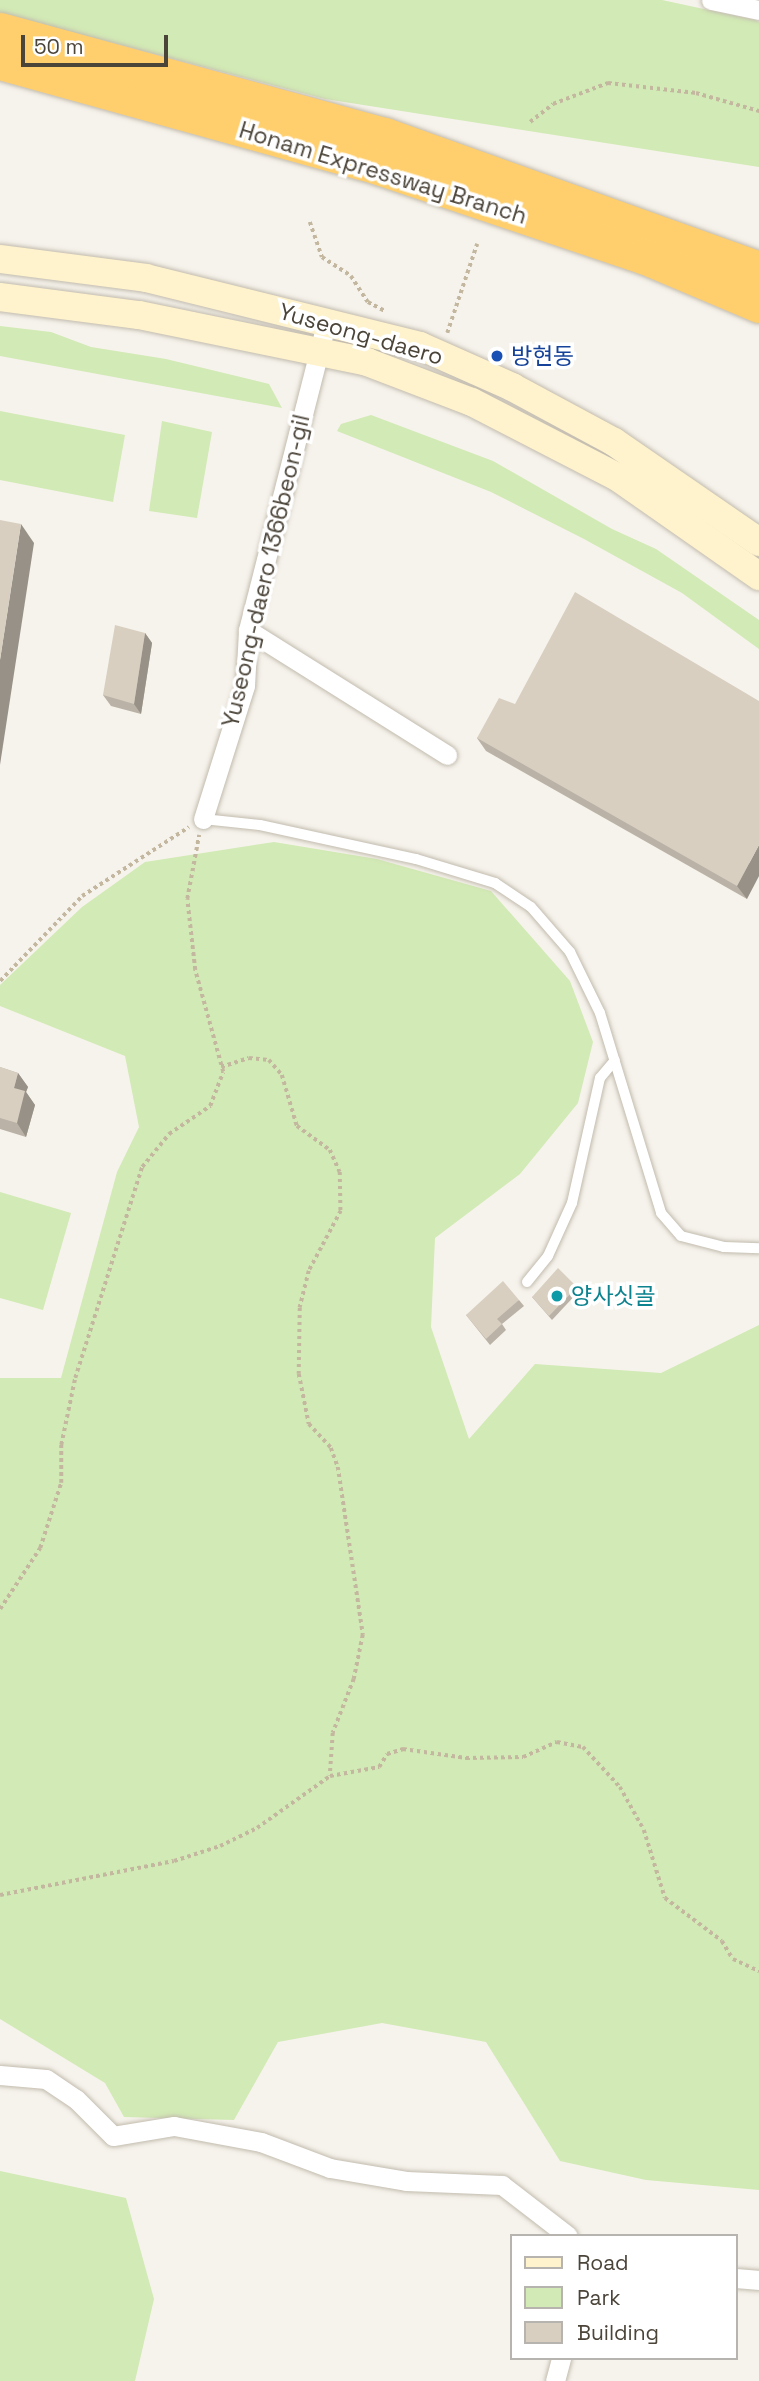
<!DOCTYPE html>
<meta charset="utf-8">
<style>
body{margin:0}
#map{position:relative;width:759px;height:2381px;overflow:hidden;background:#f6f3ec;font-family:"Space Grotesk","Noto Sans KR",sans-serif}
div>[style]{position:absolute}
.green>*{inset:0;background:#d2eab5}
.path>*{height:3.5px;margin-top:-1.75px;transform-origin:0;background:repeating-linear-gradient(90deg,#c4b79f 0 3.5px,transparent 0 7px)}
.roads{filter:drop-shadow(0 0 2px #c2bbae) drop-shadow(0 0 2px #c2bbae)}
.lane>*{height:10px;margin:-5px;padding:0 5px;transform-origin:5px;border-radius:5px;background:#fff}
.street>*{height:19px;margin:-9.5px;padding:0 9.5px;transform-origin:9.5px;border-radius:9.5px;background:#fff}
.secondary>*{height:28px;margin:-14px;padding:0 14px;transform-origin:14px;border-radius:14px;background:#fff3cd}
.highway>*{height:35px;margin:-17.5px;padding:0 17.5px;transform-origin:17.5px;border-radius:17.5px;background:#ffcf6e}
.wall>*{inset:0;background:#bab2a6}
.shaded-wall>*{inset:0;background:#979187}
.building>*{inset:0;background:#d8cfc1}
.dots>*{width:19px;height:19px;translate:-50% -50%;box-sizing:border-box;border:4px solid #fff;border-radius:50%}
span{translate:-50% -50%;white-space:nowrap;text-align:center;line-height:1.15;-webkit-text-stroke:7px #fff;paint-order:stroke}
.street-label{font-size:23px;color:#4b4439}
.transit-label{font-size:23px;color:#164399}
.left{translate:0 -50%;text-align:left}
.culture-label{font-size:23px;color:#0d838f}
.legend{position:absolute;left:510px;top:2234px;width:228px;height:126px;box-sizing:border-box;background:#fff;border:2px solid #b7b4b0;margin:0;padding:9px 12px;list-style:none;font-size:21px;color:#4b4439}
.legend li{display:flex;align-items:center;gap:14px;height:35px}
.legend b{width:35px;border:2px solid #b7b4b0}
.scale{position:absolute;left:21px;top:35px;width:147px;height:32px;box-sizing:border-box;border:4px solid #4b4439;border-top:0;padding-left:9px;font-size:21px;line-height:24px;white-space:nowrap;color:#4b4439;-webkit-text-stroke:5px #fff;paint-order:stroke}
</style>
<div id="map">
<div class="green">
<div style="clip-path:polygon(0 0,662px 0,755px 20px,759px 22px,759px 167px,325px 99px,0 13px)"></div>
<div style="clip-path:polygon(0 326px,51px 332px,91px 347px,166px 359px,269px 384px,282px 408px,0 356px)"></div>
<div style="clip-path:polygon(0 411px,125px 435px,113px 502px,0 480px)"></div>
<div style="clip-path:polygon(371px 415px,493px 461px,612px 529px,656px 549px,759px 620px,759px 649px,682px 593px,584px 539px,491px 492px,337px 431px,341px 424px)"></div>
<div style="clip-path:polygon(162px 421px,212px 432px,197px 518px,149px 511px)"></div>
<div style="clip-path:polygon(274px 842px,377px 859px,491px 891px,570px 981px,593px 1042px,578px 1103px,520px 1174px,435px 1238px,431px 1327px,469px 1439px,535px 1364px,661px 1373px,759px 1325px,759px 2190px,646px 2180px,560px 2161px,486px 2042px,382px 2023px,278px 2042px,234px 2120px,124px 2117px,105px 2083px,0 2019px,0 1378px,61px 1378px,117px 1172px,139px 1127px,125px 1056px,0 1006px,0 985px,82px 907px,145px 862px)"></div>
<div style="clip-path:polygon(0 1192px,71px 1213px,43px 1310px,0 1298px)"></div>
<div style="clip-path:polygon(0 2171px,126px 2198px,154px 2299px,135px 2381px,0 2381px)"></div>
</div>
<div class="path">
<div style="left:530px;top:122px;width:29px;rotate:-38deg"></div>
<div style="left:553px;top:104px;width:59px;rotate:-20.9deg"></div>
<div style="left:608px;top:83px;width:89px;rotate:6.5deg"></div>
<div style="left:696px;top:93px;width:66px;rotate:15.9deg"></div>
<div style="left:310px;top:222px;width:37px;rotate:71deg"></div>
<div style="left:322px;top:257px;width:35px;rotate:33deg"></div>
<div style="left:351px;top:276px;width:31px;rotate:57deg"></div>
<div style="left:368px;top:302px;width:19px;rotate:28deg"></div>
<div style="left:447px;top:333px;width:94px;rotate:-71.4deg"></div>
<div style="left:0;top:981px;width:118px;rotate:-46deg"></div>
<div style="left:82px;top:896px;width:127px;rotate:-32.8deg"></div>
<div style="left:221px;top:1067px;width:29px;rotate:-18deg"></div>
<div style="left:249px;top:1058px;width:20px;rotate:6deg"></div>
<div style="left:269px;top:1060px;width:20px;rotate:49deg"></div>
<div style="left:282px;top:1075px;width:53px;rotate:73.6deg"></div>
<div style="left:297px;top:1126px;width:41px;rotate:36deg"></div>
<div style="left:330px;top:1150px;width:24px;rotate:66deg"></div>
<div style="left:340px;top:1172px;width:39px;rotate:89deg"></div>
<div style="left:341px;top:1211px;width:68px;rotate:118.1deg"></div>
<div style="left:309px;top:1271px;width:38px;rotate:104deg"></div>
<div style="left:300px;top:1308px;width:66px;rotate:90.9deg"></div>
<div style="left:299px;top:1374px;width:51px;rotate:78.7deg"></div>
<div style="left:309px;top:1424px;width:33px;rotate:47deg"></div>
<div style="left:331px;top:1448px;width:20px;rotate:70deg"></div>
<div style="left:338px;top:1467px;width:170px;rotate:81.5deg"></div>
<div style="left:363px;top:1635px;width:45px;rotate:101.6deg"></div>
<div style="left:354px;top:1679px;width:58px;rotate:111.3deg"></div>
<div style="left:333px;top:1733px;width:43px;rotate:94deg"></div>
<div style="left:0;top:1609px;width:73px;rotate:-56.7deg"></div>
<div style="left:40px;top:1548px;width:68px;rotate:-72.1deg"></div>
<div style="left:61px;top:1483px;width:38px;rotate:-90deg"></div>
<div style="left:61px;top:1445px;width:68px;rotate:-78.2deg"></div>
<div style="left:75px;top:1378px;width:221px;rotate:-72.4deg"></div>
<div style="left:142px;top:1167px;width:43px;rotate:-50.7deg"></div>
<div style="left:169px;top:1134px;width:50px;rotate:-34.3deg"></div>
<div style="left:210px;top:1106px;width:36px;rotate:-69deg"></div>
<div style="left:223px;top:1072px;width:106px;rotate:-105.4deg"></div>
<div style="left:195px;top:970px;width:71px;rotate:-96.4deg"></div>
<div style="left:187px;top:899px;width:65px;rotate:-79.4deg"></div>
<div style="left:0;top:1895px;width:177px;rotate:-11.1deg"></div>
<div style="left:174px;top:1861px;width:48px;rotate:-18.1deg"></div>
<div style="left:220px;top:1846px;width:41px;rotate:-25.9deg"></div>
<div style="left:257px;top:1828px;width:90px;rotate:-35.5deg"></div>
<div style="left:330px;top:1776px;width:50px;rotate:-10.4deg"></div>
<div style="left:379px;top:1767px;width:15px;rotate:-58deg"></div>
<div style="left:387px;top:1754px;width:17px;rotate:-17deg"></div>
<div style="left:403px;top:1749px;width:64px;rotate:8.1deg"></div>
<div style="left:466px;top:1758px;width:57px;rotate:-1deg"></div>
<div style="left:523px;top:1757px;width:37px;rotate:-24deg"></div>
<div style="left:557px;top:1742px;width:26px;rotate:11deg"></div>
<div style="left:583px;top:1747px;width:54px;rotate:47.2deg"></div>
<div style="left:620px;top:1787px;width:49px;rotate:60.8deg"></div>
<div style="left:644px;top:1830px;width:71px;rotate:72.8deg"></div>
<div style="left:665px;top:1898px;width:71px;rotate:37deg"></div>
<div style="left:722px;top:1941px;width:21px;rotate:59deg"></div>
<div style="left:733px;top:1959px;width:29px;rotate:25deg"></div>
</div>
<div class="roads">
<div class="lane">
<div style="left:203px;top:819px;width:57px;rotate:6deg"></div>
<div style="left:260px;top:825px;width:160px;rotate:12.3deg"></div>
<div style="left:416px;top:859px;width:83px;rotate:16.9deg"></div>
<div style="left:495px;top:883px;width:43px;rotate:33.7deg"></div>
<div style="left:531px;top:907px;width:60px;rotate:49.1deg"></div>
<div style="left:570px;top:952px;width:68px;rotate:63.8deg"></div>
<div style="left:600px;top:1013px;width:209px;rotate:73deg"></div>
<div style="left:661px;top:1213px;width:30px;rotate:49deg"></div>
<div style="left:681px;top:1236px;width:44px;rotate:14.3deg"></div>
<div style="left:724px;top:1247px;width:35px;rotate:2deg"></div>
<div style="left:527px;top:1282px;width:33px;rotate:-51deg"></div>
<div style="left:548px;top:1256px;width:58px;rotate:-65.6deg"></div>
<div style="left:572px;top:1203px;width:128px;rotate:-77.4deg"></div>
<div style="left:600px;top:1078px;width:23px;rotate:-50deg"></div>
</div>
<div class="street">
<div style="left:711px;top:0;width:49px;rotate:11.8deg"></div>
<div style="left:248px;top:630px;width:235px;rotate:32.1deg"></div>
<div style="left:203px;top:819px;width:139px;rotate:-72.5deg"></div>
<div style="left:245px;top:686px;width:56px;rotate:-86.9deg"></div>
<div style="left:248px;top:630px;width:319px;rotate:-75.7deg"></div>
<div style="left:0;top:2075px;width:46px;rotate:5deg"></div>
<div style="left:46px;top:2079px;width:36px;rotate:34deg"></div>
<div style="left:76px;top:2099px;width:52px;rotate:45deg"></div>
<div style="left:113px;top:2136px;width:62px;rotate:-9.3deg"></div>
<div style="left:174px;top:2126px;width:88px;rotate:10.4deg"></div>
<div style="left:261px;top:2142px;width:74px;rotate:20.6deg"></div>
<div style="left:330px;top:2168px;width:77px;rotate:9.7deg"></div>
<div style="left:406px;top:2181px;width:96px;rotate:2.4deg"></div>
<div style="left:502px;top:2185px;width:83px;rotate:37.7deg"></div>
<div style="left:736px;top:2278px;width:23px;rotate:5deg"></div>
<div style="left:555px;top:2381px;width:24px;rotate:-75deg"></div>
</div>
<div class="secondary">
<div style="left:0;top:259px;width:147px;rotate:7.4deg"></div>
<div style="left:146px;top:278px;width:282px;rotate:13.9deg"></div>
<div style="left:420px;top:346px;width:101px;rotate:24deg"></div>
<div style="left:512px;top:387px;width:116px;rotate:28.3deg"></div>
<div style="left:614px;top:442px;width:176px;rotate:34.6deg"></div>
<div style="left:0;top:297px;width:140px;rotate:7.4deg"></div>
<div style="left:139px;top:315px;width:233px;rotate:11.6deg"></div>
<div style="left:367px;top:362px;width:112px;rotate:20.9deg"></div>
<div style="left:472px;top:402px;width:165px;rotate:27.3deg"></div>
<div style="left:619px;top:478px;width:171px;rotate:35deg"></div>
</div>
<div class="highway">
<div style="left:0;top:30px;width:399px;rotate:15.3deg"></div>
<div style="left:385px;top:135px;width:397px;rotate:19.7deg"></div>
<div style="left:0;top:62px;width:392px;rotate:15.5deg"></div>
<div style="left:378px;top:167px;width:280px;rotate:18.6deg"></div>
<div style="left:643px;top:256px;width:126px;rotate:22.9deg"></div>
</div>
</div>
<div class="wall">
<div style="clip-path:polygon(145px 633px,152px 643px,141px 714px,111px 706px,103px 695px)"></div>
<div style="clip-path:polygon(759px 701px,747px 899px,486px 751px,477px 738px,515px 704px)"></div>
<div style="clip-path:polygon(0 1067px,18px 1073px,28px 1087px,26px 1092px,35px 1105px,26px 1137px,0 1129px)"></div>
<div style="clip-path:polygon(577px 1287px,580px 1290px,552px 1320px,532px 1297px)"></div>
<div style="clip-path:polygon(519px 1300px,524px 1306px,502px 1324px,506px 1330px,490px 1345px,466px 1315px)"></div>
</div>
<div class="shaded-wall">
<div style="clip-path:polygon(21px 524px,34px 543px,0 765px,0 660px)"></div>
<div style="clip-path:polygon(145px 633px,152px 643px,141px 714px,134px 704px)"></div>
<div style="clip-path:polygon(759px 845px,759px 876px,747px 899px,737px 886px)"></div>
<div style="clip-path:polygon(18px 1073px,28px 1087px,26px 1092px,35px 1105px,26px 1137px,17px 1123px,14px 1088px)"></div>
</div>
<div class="building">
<div style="clip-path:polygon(0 520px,21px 524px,0 660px)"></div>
<div style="clip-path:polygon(575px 592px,759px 701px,759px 845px,737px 886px,477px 738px,499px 698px,515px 704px)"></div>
<div style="clip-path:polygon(115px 625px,145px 633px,134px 704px,103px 695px)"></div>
<div style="clip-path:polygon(0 1067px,18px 1073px,14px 1088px,25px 1091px,17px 1123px,0 1118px)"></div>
<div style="clip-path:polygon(558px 1268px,577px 1287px,549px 1316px,532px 1297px)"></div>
<div style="clip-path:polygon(503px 1281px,519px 1300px,497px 1319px,502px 1324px,486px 1339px,466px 1315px)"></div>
</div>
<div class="dots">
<div style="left:497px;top:356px;background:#1a4fb4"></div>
<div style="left:557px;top:1296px;background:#0f9aa8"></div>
</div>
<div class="street-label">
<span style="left:383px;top:173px;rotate:17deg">Honam Expressway Branch</span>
<span style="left:361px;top:334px;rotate:16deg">Yuseong-daero</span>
<span style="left:266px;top:571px;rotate:-77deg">Yuseong-daero 1366beon-gil</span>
</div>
<div class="transit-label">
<span class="left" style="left:511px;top:356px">방현동</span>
</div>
<div class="culture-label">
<span class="left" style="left:571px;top:1296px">양사싯골</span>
</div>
<ul class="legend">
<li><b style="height:9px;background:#fff3cd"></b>Road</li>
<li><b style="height:19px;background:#d2eab5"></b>Park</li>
<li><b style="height:19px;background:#d8cfc1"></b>Building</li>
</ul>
<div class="scale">50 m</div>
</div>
